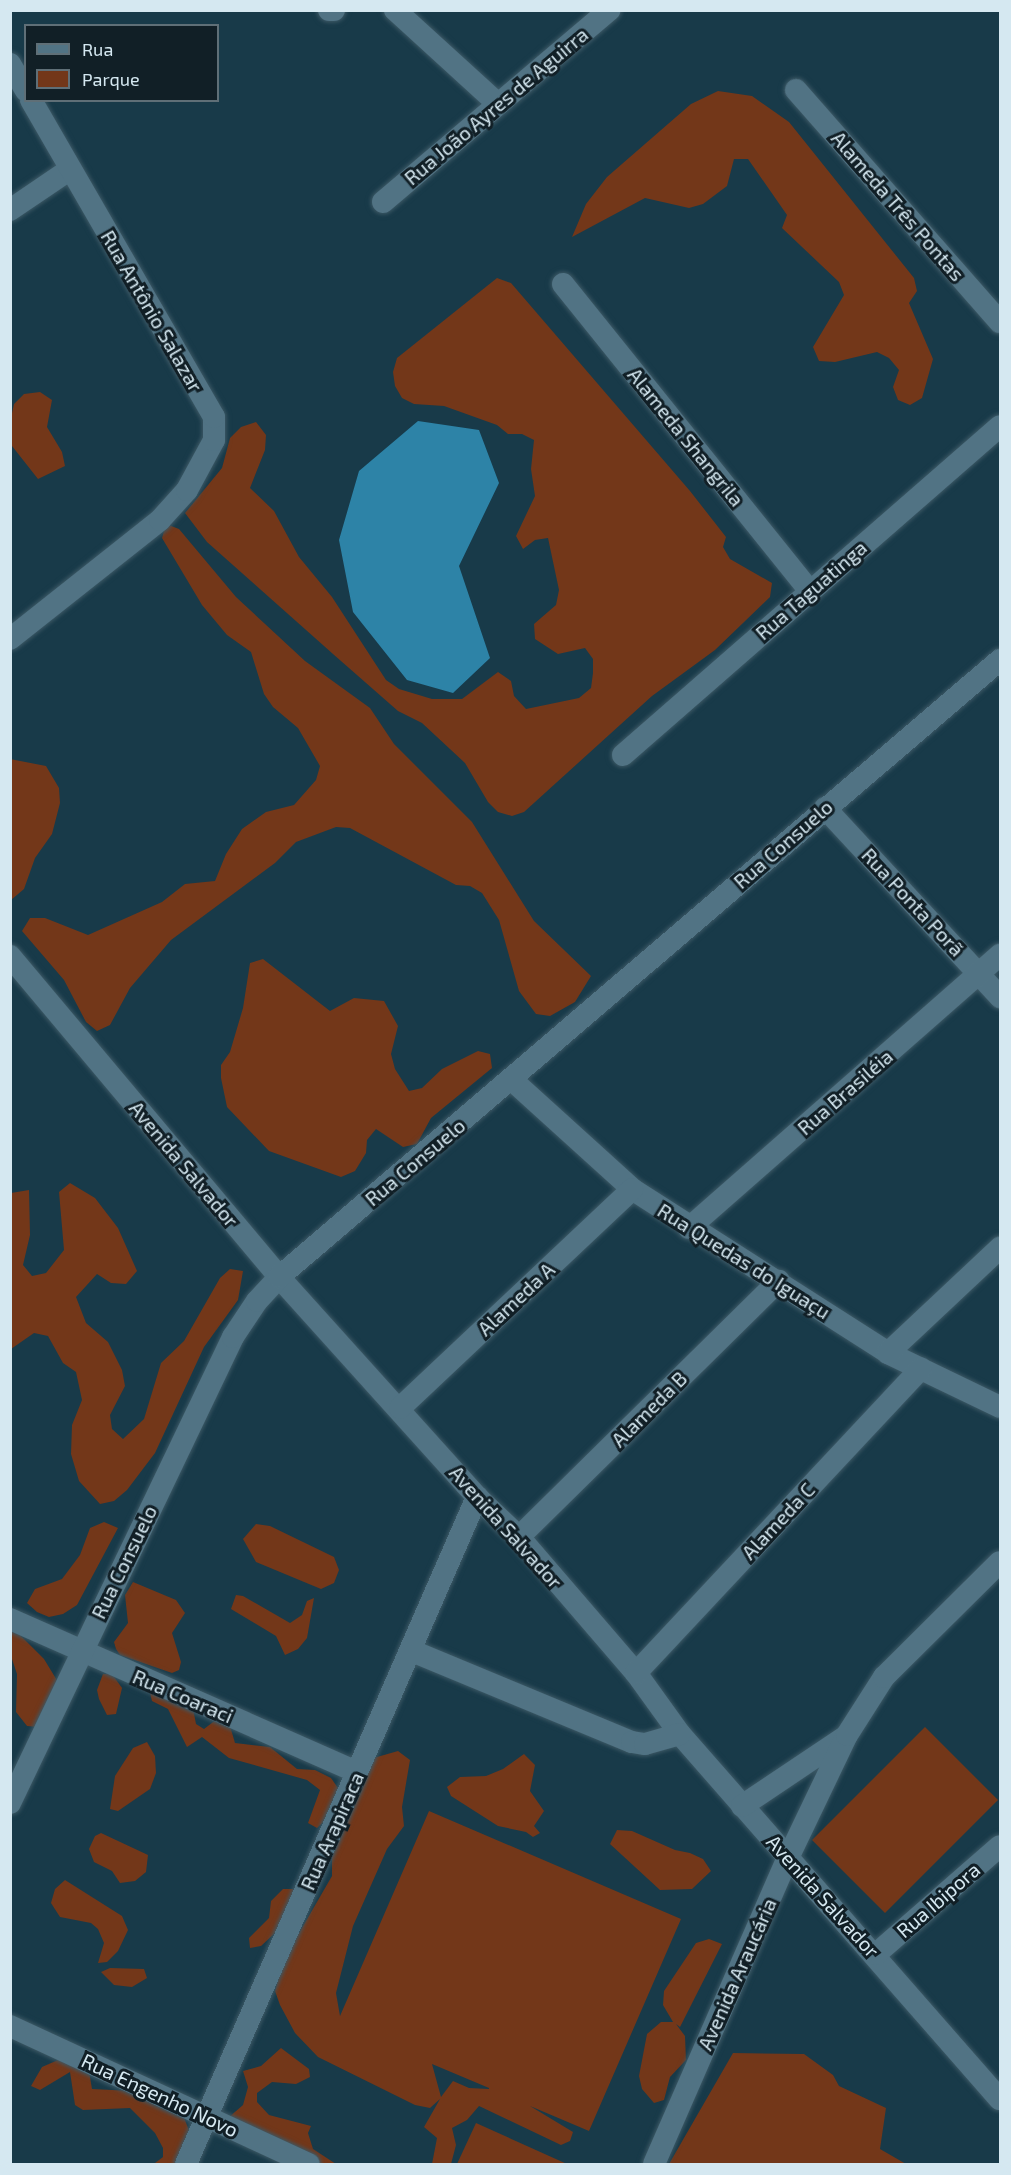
<!DOCTYPE html>
<meta charset="utf-8">
<style>
body{margin:0}
#map{position:relative;width:1011px;height:2175px;overflow:hidden;background:#183a49;font-family:"Exo 2",sans-serif}
div>[style]{position:absolute}
.green>*{inset:0;background:#733719}
.water>*{inset:0;background:#2d83a7}
.roads{filter:drop-shadow(0 0 2px #3c5865) drop-shadow(0 0 2px #3c5865)}
.street>*{height:22px;margin:-11px;padding:0 11px;transform-origin:11px;border-radius:11px;background:#517384}
span{translate:-50% -50%;white-space:nowrap;text-align:center;line-height:1.15;-webkit-text-stroke:6px #111f26;paint-order:stroke}
.street-label{font-size:20px;color:#d5e8f1}
.frame{position:absolute;inset:0;border:12px solid #d5e8f1;pointer-events:none}
.legend{position:absolute;left:24px;top:24px;width:195px;height:78px;box-sizing:border-box;background:#111f26;border:2px solid #5f6f77;margin:0;padding:8px 10px;list-style:none;font-size:18px;color:#d5e8f1}
.legend li{display:flex;align-items:center;gap:12px;height:30px}
.legend b{width:30px;border:2px solid #5f6f77}
</style>
<div id="map">
<div class="green">
<div style="clip-path:polygon(718px 91px,752px 96px,789px 122px,914px 278px,917px 291px,909px 303px,933px 359px,922px 398px,910px 405px,898px 400px,893px 387px,899px 370px,889px 358px,877px 352px,835px 362px,819px 361px,813px 347px,844px 295px,839px 282px,782px 228px,787px 215px,748px 159px,734px 159px,727px 186px,703px 204px,689px 208px,645px 198px,572px 237px,586px 204px,607px 177px,691px 104px)"></div>
<div style="clip-path:polygon(497px 278px,511px 283px,690px 491px,726px 537px,723px 547px,730px 559px,772px 583px,770px 597px,715px 650px,652px 696px,524px 812px,512px 816px,498px 812px,488px 802px,465px 763px,422px 723px,398px 711px,333px 654px,207px 542px,185px 513px,222px 468px,230px 438px,241px 427px,256px 422px,266px 435px,265px 450px,250px 488px,274px 511px,299px 557px,332px 597px,386px 680px,399px 689px,432px 699px,462px 699px,498px 672px,511px 681px,514px 696px,526px 709px,579px 698px,591px 688px,593px 673px,593px 659px,585px 648px,558px 654px,535px 639px,534px 624px,556px 605px,559px 590px,548px 538px,535px 540px,523px 549px,516px 536px,535px 496px,531px 469px,534px 440px,522px 434px,508px 434px,497px 425px,444px 406px,414px 404px,402px 398px,395px 386px,393px 372px,397px 358px)"></div>
<div style="clip-path:polygon(40px 392px,52px 400px,47px 427px,62px 452px,65px 466px,38px 479px,12px 446px,10px 422px,14px 404px,24px 394px)"></div>
<div style="clip-path:polygon(166px 524px,179px 529px,236px 597px,305px 661px,370px 708px,394px 744px,472px 822px,534px 921px,591px 976px,575px 1002px,550px 1016px,536px 1014px,519px 991px,499px 920px,482px 893px,470px 886px,456px 885px,350px 828px,336px 827px,296px 842px,275px 863px,171px 940px,130px 988px,110px 1025px,97px 1031px,86px 1022px,64px 980px,22px 931px,30px 918px,45px 918px,88px 935px,162px 902px,185px 884px,215px 881px,226px 854px,242px 829px,266px 812px,294px 805px,316px 780px,320px 766px,298px 728px,273px 707px,264px 694px,251px 652px,227px 635px,202px 605px,162px 538px)"></div>
<div style="clip-path:polygon(10px 759px,46px 766px,59px 788px,60px 803px,52px 834px,35px 858px,24px 889px,11px 900px)"></div>
<div style="clip-path:polygon(263px 959px,330px 1011px,354px 998px,384px 1001px,398px 1026px,391px 1054px,395px 1069px,409px 1091px,422px 1088px,442px 1069px,478px 1051px,490px 1054px,492px 1068px,431px 1118px,417px 1144px,403px 1147px,376px 1129px,367px 1140px,366px 1153px,355px 1171px,341px 1177px,269px 1151px,227px 1107px,221px 1078px,221px 1065px,230px 1052px,243px 1008px,250px 963px)"></div>
<div style="clip-path:polygon(70px 1183px,95px 1198px,118px 1228px,137px 1271px,126px 1284px,111px 1283px,97px 1274px,76px 1297px,86px 1323px,108px 1342px,122px 1370px,125px 1386px,110px 1415px,112px 1429px,123px 1439px,144px 1419px,161px 1363px,184px 1341px,220px 1278px,230px 1269px,243px 1271px,238px 1300px,204px 1347px,155px 1453px,127px 1490px,114px 1501px,100px 1504px,79px 1481px,71px 1454px,72px 1425px,82px 1400px,76px 1372px,63px 1363px,48px 1336px,34px 1333px,11px 1349px,11px 1193px,29px 1190px,30px 1235px,23px 1265px,32px 1276px,46px 1273px,64px 1250px,59px 1192px)"></div>
<div style="clip-path:polygon(104px 1522px,118px 1528px,77px 1605px,63px 1614px,49px 1617px,37px 1612px,27px 1603px,35px 1589px,62px 1579px,80px 1555px,90px 1528px)"></div>
<div style="clip-path:polygon(256px 1524px,270px 1526px,334px 1557px,339px 1570px,334px 1583px,321px 1589px,256px 1562px,243px 1539px)"></div>
<div style="clip-path:polygon(133px 1582px,176px 1600px,185px 1613px,172px 1633px,181px 1662px,179px 1670px,172px 1673px,120px 1655px,116px 1649px,114px 1642px,128px 1623px,125px 1595px)"></div>
<div style="clip-path:polygon(236px 1595px,243px 1596px,290px 1623px,302px 1615px,307px 1601px,314px 1598px,307px 1638px,298px 1649px,285px 1655px,276px 1636px,231px 1609px)"></div>
<div style="clip-path:polygon(10px 1631px,19px 1634px,44px 1659px,58px 1682px,37px 1727px,27px 1726px,16px 1712px,17px 1674px,11px 1656px)"></div>
<div style="clip-path:polygon(103px 1674px,112px 1674px,122px 1688px,116px 1714px,107px 1715px,99px 1699px,97px 1690px)"></div>
<div style="clip-path:polygon(150px 1693px,193px 1708px,196px 1724px,204px 1729px,217px 1719px,230px 1726px,235px 1743px,270px 1747px,297px 1769px,315px 1770px,331px 1778px,340px 1791px,331px 1815px,317px 1828px,308px 1823px,320px 1790px,307px 1780px,229px 1758px,202px 1737px,187px 1747px,168px 1709px,152px 1701px)"></div>
<div style="clip-path:polygon(925px 1727px,998px 1800px,885px 1913px,812px 1840px)"></div>
<div style="clip-path:polygon(147px 1742px,155px 1756px,156px 1773px,150px 1789px,118px 1811px,110px 1809px,115px 1776px,133px 1748px)"></div>
<div style="clip-path:polygon(evenodd,398px 1751px,410px 1760px,402px 1807px,404px 1826px,387px 1849px,353px 1926px,336px 1993px,340px 2016px,429px 1811px,681px 1919px,589px 2131px,530px 2106px,573px 2132px,570px 2141px,561px 2145px,479px 2106px,467px 2120px,452px 2128px,456px 2145px,451px 2164px,432px 2164px,437px 2138px,424px 2127px,440px 2099px,430px 2108px,415px 2105px,318px 2057px,295px 2033px,280px 2005px,275px 1991px,284px 1959px,332px 1876px,332px 1849px,370px 1759px,398px 1751px,432px 2064px,489px 2088px,489px 2089px,469px 2088px,453px 2081px,441px 2097px,432px 2064px)"></div>
<div style="clip-path:polygon(524px 1754px,535px 1765px,530px 1791px,544px 1811px,534px 1826px,540px 1833px,533px 1837px,526px 1832px,498px 1826px,451px 1796px,447px 1787px,460px 1777px,486px 1776px,503px 1769px)"></div>
<div style="clip-path:polygon(617px 1830px,632px 1831px,675px 1850px,690px 1853px,703px 1859px,711px 1871px,692px 1889px,660px 1890px,610px 1844px)"></div>
<div style="clip-path:polygon(101px 1833px,148px 1855px,146px 1872px,135px 1881px,120px 1883px,112px 1871px,94px 1862px,89px 1849px,95px 1836px)"></div>
<div style="clip-path:polygon(65px 1880px,122px 1916px,128px 1930px,118px 1951px,107px 1962px,98px 1963px,104px 1943px,98px 1929px,91px 1923px,60px 1917px,51px 1903px,55px 1889px)"></div>
<div style="clip-path:polygon(283px 1889px,293px 1889px,298px 1897px,275px 1933px,261px 1946px,250px 1948px,249px 1938px,269px 1918px,271px 1901px)"></div>
<div style="clip-path:polygon(709px 1939px,722px 1944px,680px 2027px,676px 2024px,685px 2036px,686px 2060px,670px 2077px,664px 2100px,654px 2103px,642px 2089px,639px 2076px,647px 2034px,661px 2022px,673px 2022px,663px 2005px,664px 1991px,696px 1943px)"></div>
<div style="clip-path:polygon(110px 1968px,144px 1969px,147px 1978px,132px 1987px,114px 1985px,101px 1972px)"></div>
<div style="clip-path:polygon(281px 2048px,309px 2069px,310px 2077px,296px 2084px,272px 2082px,257px 2093px,257px 2102px,269px 2115px,311px 2126px,308px 2133px,313px 2149px,336px 2164px,318px 2164px,228px 2118px,243px 2105px,248px 2087px,243px 2071px,261px 2066px)"></div>
<div style="clip-path:polygon(733px 2053px,804px 2054px,833px 2075px,839px 2086px,886px 2108px,880px 2149px,906px 2164px,669px 2164px)"></div>
<div style="clip-path:polygon(58px 2060px,89px 2071px,92px 2089px,133px 2091px,183px 2115px,190px 2133px,184px 2164px,128px 2164px,155px 2163px,163px 2157px,163px 2148px,155px 2133px,130px 2108px,83px 2110px,75px 2105px,70px 2072px,40px 2090px,31px 2086px,42px 2067px)"></div>
<div style="clip-path:polygon(476px 2123px,567px 2164px,457px 2164px)"></div>
</div>
<div class="water">
<div style="clip-path:polygon(418px 421px,479px 430px,499px 483px,459px 566px,490px 658px,453px 693px,407px 680px,353px 612px,339px 540px,359px 471px)"></div>
</div>
<div class="roads">
<div class="street">
<div style="left:329px;top:10px;width:5px"></div>
<div style="left:395px;top:10px;width:139px;rotate:42.4deg"></div>
<div style="left:10px;top:64px;width:31px;rotate:59deg"></div>
<div style="left:796px;top:90px;width:309px;rotate:48.7deg"></div>
<div style="left:383px;top:202px;width:297px;rotate:-40.3deg"></div>
<div style="left:10px;top:210px;width:71px;rotate:-34.1deg"></div>
<div style="left:563px;top:284px;width:394px;rotate:51.2deg"></div>
<div style="left:10px;top:639px;width:191px;rotate:-38.4deg"></div>
<div style="left:160px;top:520px;width:40px;rotate:-48deg"></div>
<div style="left:187px;top:490px;width:57px;rotate:-61.6deg"></div>
<div style="left:214px;top:440px;width:23px;rotate:-90deg"></div>
<div style="left:214px;top:417px;width:366px;rotate:-120deg"></div>
<div style="left:623px;top:755px;width:500px;rotate:-41.11deg"></div>
<div style="left:825px;top:808px;width:258px;rotate:47.2deg"></div>
<div style="left:10px;top:956px;width:419px;rotate:50deg"></div>
<div style="left:279px;top:1277px;width:296px;rotate:48deg"></div>
<div style="left:477px;top:1497px;width:58px;rotate:43.6deg"></div>
<div style="left:519px;top:1537px;width:179px;rotate:49.3deg"></div>
<div style="left:636px;top:1673px;width:75px;rotate:54.2deg"></div>
<div style="left:680px;top:1734px;width:485px;rotate:48.8deg"></div>
<div style="left:512px;top:1080px;width:162px;rotate:42.2deg"></div>
<div style="left:632px;top:1189px;width:304px;rotate:32.6deg"></div>
<div style="left:888px;top:1353px;width:124px;rotate:25.7deg"></div>
<div style="left:689px;top:1228px;width:414px;rotate:-41.3deg"></div>
<div style="left:888px;top:1353px;width:154px;rotate:-43.2deg"></div>
<div style="left:400px;top:1408px;width:319px;rotate:-43.3deg"></div>
<div style="left:519px;top:1537px;width:365px;rotate:-44.6deg"></div>
<div style="left:10px;top:1619px;width:379px;rotate:23.8deg"></div>
<div style="left:412px;top:1651px;width:238px;rotate:22.5deg"></div>
<div style="left:632px;top:1742px;width:13px;rotate:9deg"></div>
<div style="left:645px;top:1744px;width:36px;rotate:-16deg"></div>
<div style="left:636px;top:1673px;width:417px;rotate:-46.9deg"></div>
<div style="left:10px;top:1803px;width:517px;rotate:-64.43deg"></div>
<div style="left:233px;top:1337px;width:43px;rotate:-56.3deg"></div>
<div style="left:257px;top:1301px;width:33px;rotate:-47deg"></div>
<div style="left:279px;top:1277px;width:949px;rotate:-40.56deg"></div>
<div style="left:742px;top:1806px;width:125px;rotate:-33.9deg"></div>
<div style="left:876px;top:1954px;width:164px;rotate:-41.1deg"></div>
<div style="left:10px;top:2026px;width:329px;rotate:24.8deg"></div>
<div style="left:186px;top:2164px;width:728px;rotate:-66.43deg"></div>
<div style="left:654px;top:2164px;width:334px;rotate:-66.4deg"></div>
<div style="left:788px;top:1858px;width:136px;rotate:-64.4deg"></div>
<div style="left:847px;top:1735px;width:69px;rotate:-57.5deg"></div>
<div style="left:884px;top:1677px;width:163px;rotate:-44.8deg"></div>
</div>
</div>
<div class="street-label">
<span style="left:496px;top:106px;rotate:-40deg">Rua João Ayres de Aguirra</span>
<span style="left:898px;top:206px;rotate:49deg">Alameda Três Pontas</span>
<span style="left:152px;top:311px;rotate:60deg">Rua Antônio Salazar</span>
<span style="left:686px;top:437px;rotate:51deg">Alameda Shangrila</span>
<span style="left:811px;top:590px;rotate:-41deg">Rua Taguatinga</span>
<span style="left:783px;top:844px;rotate:-41deg">Rua Consuelo</span>
<span style="left:913px;top:902px;rotate:47deg">Rua Ponta Porã</span>
<span style="left:845px;top:1092px;rotate:-41deg">Rua Brasiléia</span>
<span style="left:415px;top:1162px;rotate:-40deg">Rua Consuelo</span>
<span style="left:184px;top:1164px;rotate:50deg">Avenida Salvador</span>
<span style="left:744px;top:1261px;rotate:32deg">Rua Quedas do Iguaçu</span>
<span style="left:516px;top:1299px;rotate:-43deg">Alameda A</span>
<span style="left:649px;top:1409px;rotate:-45deg">Alameda B</span>
<span style="left:778px;top:1521px;rotate:-47deg">Alameda C</span>
<span style="left:506px;top:1527px;rotate:48deg">Avenida Salvador</span>
<span style="left:124px;top:1562px;rotate:-64deg">Rua Consuelo</span>
<span style="left:183px;top:1696px;rotate:23deg">Rua Coaraci</span>
<span style="left:332px;top:1831px;rotate:-66deg">Rua Arapiraca</span>
<span style="left:823px;top:1896px;rotate:48deg">Avenida Salvador</span>
<span style="left:938px;top:1900px;rotate:-41deg">Rua Ibipora</span>
<span style="left:737px;top:1974px;rotate:-66deg">Avenida Araucária</span>
<span style="left:160px;top:2095px;rotate:25deg">Rua Engenho Novo</span>
</div>
<div class="frame"></div>
<ul class="legend">
<li><b style="height:8px;background:#517384"></b>Rua</li>
<li><b style="height:16px;background:#733719"></b>Parque</li>
</ul>
</div>
